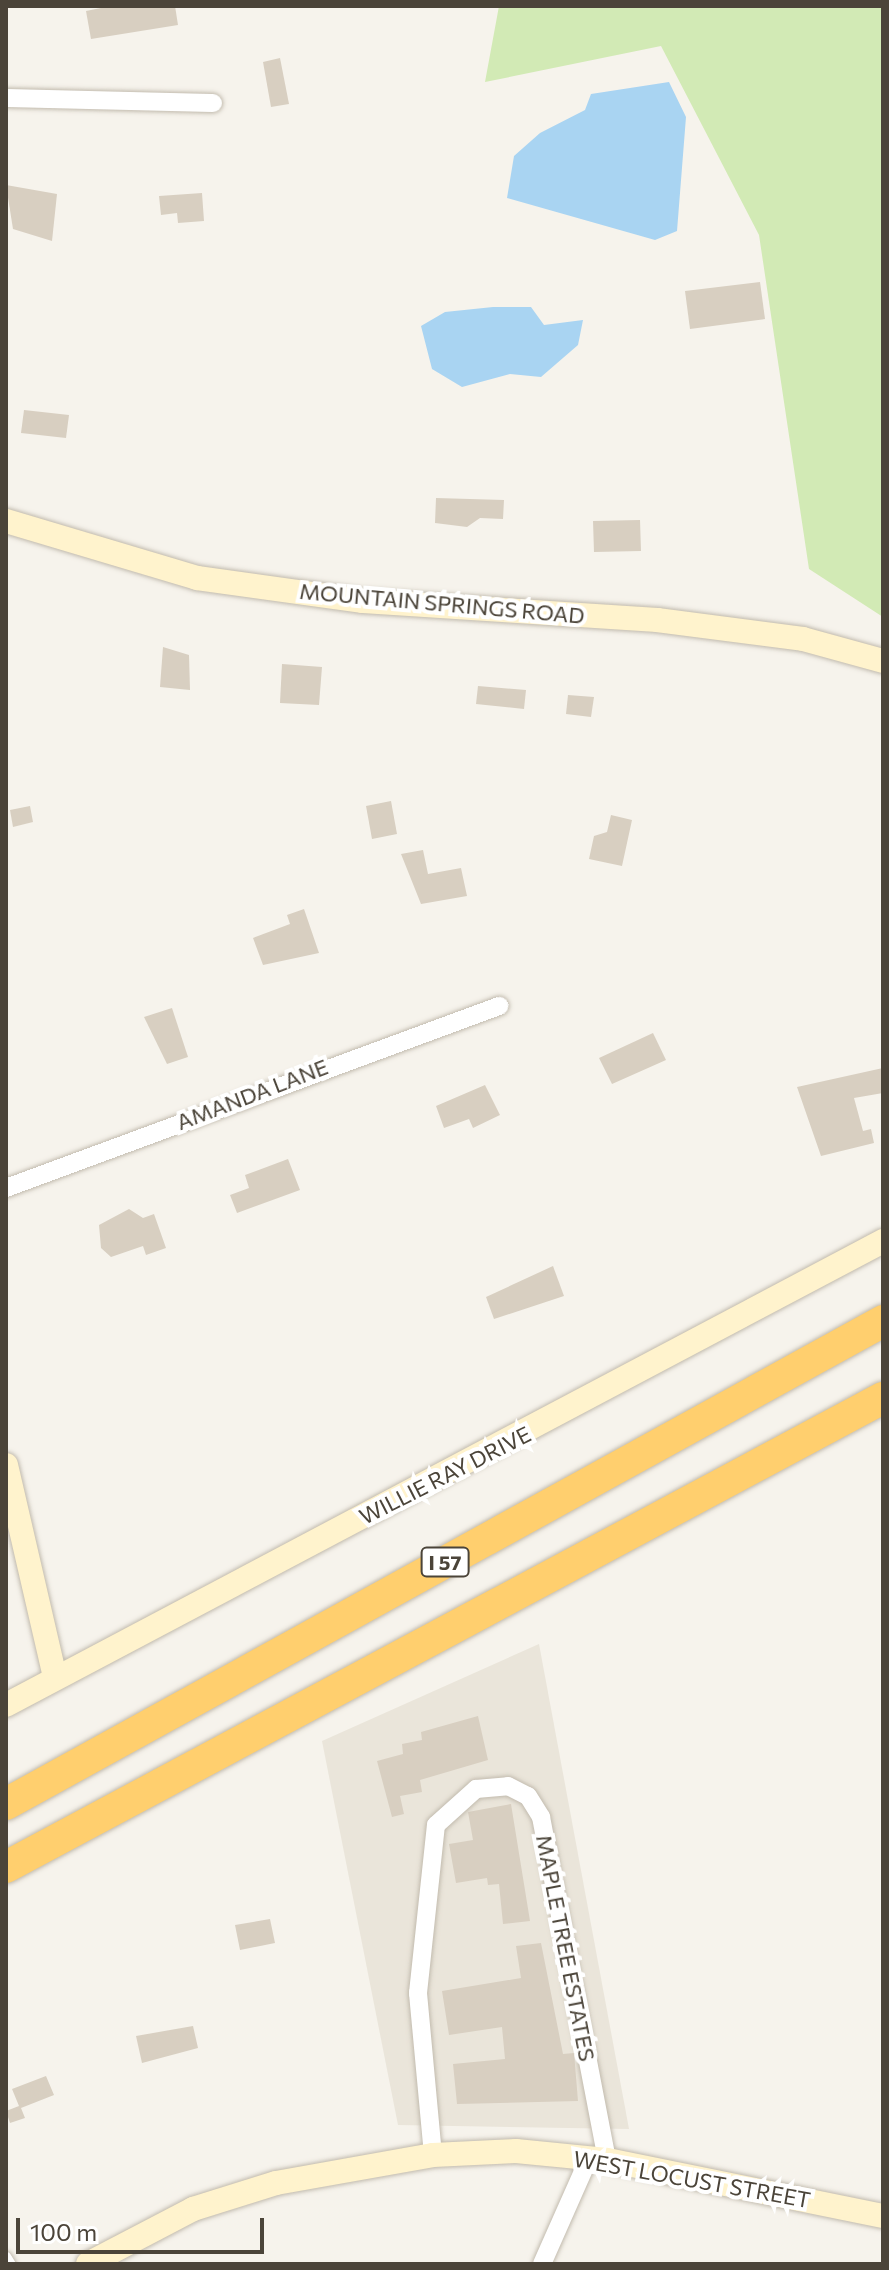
<!DOCTYPE html>
<style>
body{margin:0}
#map{position:relative;width:889px;height:2270px;overflow:hidden;background:#f6f3ec;font-family:Commissioner,sans-serif}
div>[style]{position:absolute}
.residential>*{inset:0;background:#eae5da}
.green>*{inset:0;background:#d2eab5}
.water>*{inset:0;background:#a9d4f2}
.building>*{inset:0;background:#d8cfc1}
.roads{filter:drop-shadow(0 0 2px #c2bbae) drop-shadow(0 0 2px #c2bbae)}
.lane>*{height:9px;margin:-4.5px;padding:0 4.5px;transform-origin:4.5px;border-radius:4.5px;background:#fff}
.street>*{height:18px;margin:-9px;padding:0 9px;transform-origin:9px;border-radius:9px;background:#fff}
.secondary>*{height:24px;margin:-12px;padding:0 12px;transform-origin:12px;border-radius:12px;background:#fff3cd}
.highway>*{height:32px;margin:-16px;padding:0 16px;transform-origin:16px;border-radius:16px;background:#ffcf6e}
span{translate:-50% -50%;white-space:nowrap;text-align:center;line-height:1.15;-webkit-text-stroke:8px #fff;paint-order:stroke}
.shield-label span{padding:2px 6px;background:#fff;border:2px solid;border-radius:6px;-webkit-text-stroke-width:0}
.shield-label{font-size:20px;color:#4b4439;font-weight:700}
.street-label{font-size:22px;color:#4b4439}
.frame{position:absolute;inset:0;border:8px solid #4b4439;pointer-events:none}
.scale{position:absolute;left:16px;top:2218px;width:248px;height:36px;box-sizing:border-box;border:4px solid #4b4439;border-top:0;padding-left:10px;font-size:24px;line-height:28px;white-space:nowrap;color:#4b4439;-webkit-text-stroke:6px #fff;paint-order:stroke}
</style>
<div id="map">
<div class="residential">
<div style="clip-path:polygon(539px 1644px,629px 2129px,398px 2125px,322px 1741px)"></div>
</div>
<div class="green">
<div style="clip-path:polygon(499px 6px,883px 6px,883px 617px,809px 569px,759px 235px,661px 46px,485px 82px)"></div>
</div>
<div class="water">
<div style="clip-path:polygon(669px 82px,686px 117px,677px 231px,655px 240px,507px 198px,514px 156px,540px 133px,585px 110px,591px 94px)"></div>
<div style="clip-path:polygon(493px 307px,531px 307px,544px 325px,583px 320px,578px 345px,541px 377px,510px 374px,462px 387px,432px 369px,421px 326px,445px 312px)"></div>
</div>
<div class="building">
<div style="clip-path:polygon(111px 6px,175px 6px,178px 25px,91px 39px,86px 11px)"></div>
<div style="clip-path:polygon(280px 58px,289px 104px,271px 107px,263px 62px)"></div>
<div style="clip-path:polygon(6px 185px,57px 194px,52px 241px,13px 229px)"></div>
<div style="clip-path:polygon(202px 193px,204px 221px,178px 223px,177px 213px,161px 215px,159px 196px)"></div>
<div style="clip-path:polygon(760px 282px,765px 319px,690px 329px,685px 291px)"></div>
<div style="clip-path:polygon(24px 410px,69px 415px,66px 438px,21px 433px)"></div>
<div style="clip-path:polygon(436px 498px,504px 500px,503px 519px,480px 518px,467px 527px,435px 523px)"></div>
<div style="clip-path:polygon(640px 520px,641px 551px,594px 552px,593px 521px)"></div>
<div style="clip-path:polygon(163px 647px,189px 655px,190px 690px,160px 687px)"></div>
<div style="clip-path:polygon(282px 664px,322px 667px,319px 705px,280px 703px)"></div>
<div style="clip-path:polygon(478px 686px,526px 690px,524px 709px,476px 704px)"></div>
<div style="clip-path:polygon(568px 695px,594px 697px,591px 717px,566px 714px)"></div>
<div style="clip-path:polygon(391px 801px,397px 834px,372px 839px,366px 806px)"></div>
<div style="clip-path:polygon(30px 806px,33px 822px,13px 827px,10px 810px)"></div>
<div style="clip-path:polygon(611px 815px,632px 820px,622px 866px,589px 859px,594px 836px,607px 832px)"></div>
<div style="clip-path:polygon(423px 850px,428px 874px,461px 868px,467px 896px,421px 904px,401px 854px)"></div>
<div style="clip-path:polygon(304px 909px,319px 953px,263px 965px,253px 938px,290px 924px,287px 915px)"></div>
<div style="clip-path:polygon(172px 1008px,188px 1057px,167px 1064px,144px 1017px)"></div>
<div style="clip-path:polygon(653px 1033px,666px 1060px,612px 1084px,599px 1058px)"></div>
<div style="clip-path:polygon(883px 1068px,883px 1093px,854px 1098px,863px 1131px,871px 1129px,874px 1143px,821px 1156px,797px 1087px)"></div>
<div style="clip-path:polygon(485px 1085px,500px 1115px,473px 1128px,469px 1119px,444px 1128px,436px 1106px)"></div>
<div style="clip-path:polygon(288px 1159px,300px 1190px,237px 1213px,230px 1195px,249px 1188px,245px 1175px)"></div>
<div style="clip-path:polygon(129px 1209px,143px 1218px,154px 1214px,166px 1248px,146px 1255px,143px 1246px,111px 1257px,101px 1248px,99px 1225px)"></div>
<div style="clip-path:polygon(553px 1266px,564px 1296px,494px 1319px,486px 1297px)"></div>
<div style="clip-path:polygon(478px 1716px,488px 1760px,420px 1780px,422px 1792px,400px 1796px,404px 1814px,392px 1817px,377px 1761px,403px 1754px,402px 1744px,422px 1740px,421px 1732px)"></div>
<div style="clip-path:polygon(511px 1804px,530px 1921px,503px 1924px,499px 1884px,488px 1885px,487px 1878px,456px 1883px,449px 1844px,473px 1840px,468px 1812px)"></div>
<div style="clip-path:polygon(270px 1919px,275px 1943px,240px 1950px,235px 1925px)"></div>
<div style="clip-path:polygon(541px 1943px,563px 2054px,574px 2053px,578px 2101px,457px 2104px,453px 2064px,505px 2059px,502px 2027px,449px 2035px,442px 1991px,521px 1978px,516px 1946px)"></div>
<div style="clip-path:polygon(193px 2026px,198px 2048px,142px 2063px,136px 2036px)"></div>
<div style="clip-path:polygon(46px 2076px,54px 2095px,21px 2108px,25px 2118px,10px 2123px,6px 2111px,19px 2106px,12px 2089px)"></div>
</div>
<div class="roads">
<div class="lane">
<div style="left:6px;top:2256px;width:9px;rotate:58deg"></div>
</div>
<div class="street">
<div style="left:6px;top:98px;width:207px;rotate:1.4deg"></div>
<div style="left:6px;top:1188px;width:526px;rotate:-20.26deg"></div>
<div style="left:433px;top:2155px;width:163px;rotate:-95.3deg"></div>
<div style="left:418px;top:1993px;width:169px;rotate:-83.9deg"></div>
<div style="left:436px;top:1825px;width:54px;rotate:-42deg"></div>
<div style="left:476px;top:1789px;width:32px;rotate:-5deg"></div>
<div style="left:508px;top:1786px;width:22px;rotate:27deg"></div>
<div style="left:528px;top:1796px;width:25px;rotate:58deg"></div>
<div style="left:541px;top:1817px;width:349px;rotate:79.1deg"></div>
<div style="left:542px;top:2264px;width:116px;rotate:-66.1deg"></div>
</div>
<div class="secondary">
<div style="left:6px;top:521px;width:199px;rotate:16.6deg"></div>
<div style="left:197px;top:578px;width:168px;rotate:7.9deg"></div>
<div style="left:363px;top:601px;width:295px;rotate:3.7deg"></div>
<div style="left:657px;top:620px;width:147px;rotate:7.4deg"></div>
<div style="left:803px;top:639px;width:83px;rotate:15.4deg"></div>
<div style="left:6px;top:1465px;width:218px;rotate:77deg"></div>
<div style="left:6px;top:1705px;width:992px;rotate:-27.88deg"></div>
<div style="left:88px;top:2264px;width:119px;rotate:-27.6deg"></div>
<div style="left:193px;top:2209px;width:87px;rotate:-17.4deg"></div>
<div style="left:276px;top:2183px;width:159px;rotate:-10.1deg"></div>
<div style="left:433px;top:2155px;width:83px;rotate:-2.8deg"></div>
<div style="left:516px;top:2151px;width:91px;rotate:5.6deg"></div>
<div style="left:607px;top:2160px;width:282px;rotate:11.5deg"></div>
</div>
<div class="highway">
<div style="left:6px;top:1804px;width:1001px;rotate:-28.84deg"></div>
<div style="left:6px;top:1867px;width:995px;rotate:-28.14deg"></div>
</div>
</div>
<div class="shield-label">
<span style="left:445px;top:1562px">I 57</span>
</div>
<div class="street-label">
<span style="left:442px;top:603px;rotate:5deg">MOUNTAIN SPRINGS ROAD</span>
<span style="left:252px;top:1094px;rotate:-21deg">AMANDA LANE</span>
<span style="left:445px;top:1475px;rotate:-27deg">WILLIE RAY DRIVE</span>
<span style="left:566px;top:1948px;rotate:79deg">MAPLE TREE ESTATES</span>
<span style="left:692px;top:2179px;rotate:10deg">WEST LOCUST STREET</span>
</div>
<div class="frame"></div>
<div class="scale">100 m</div>
</div>
